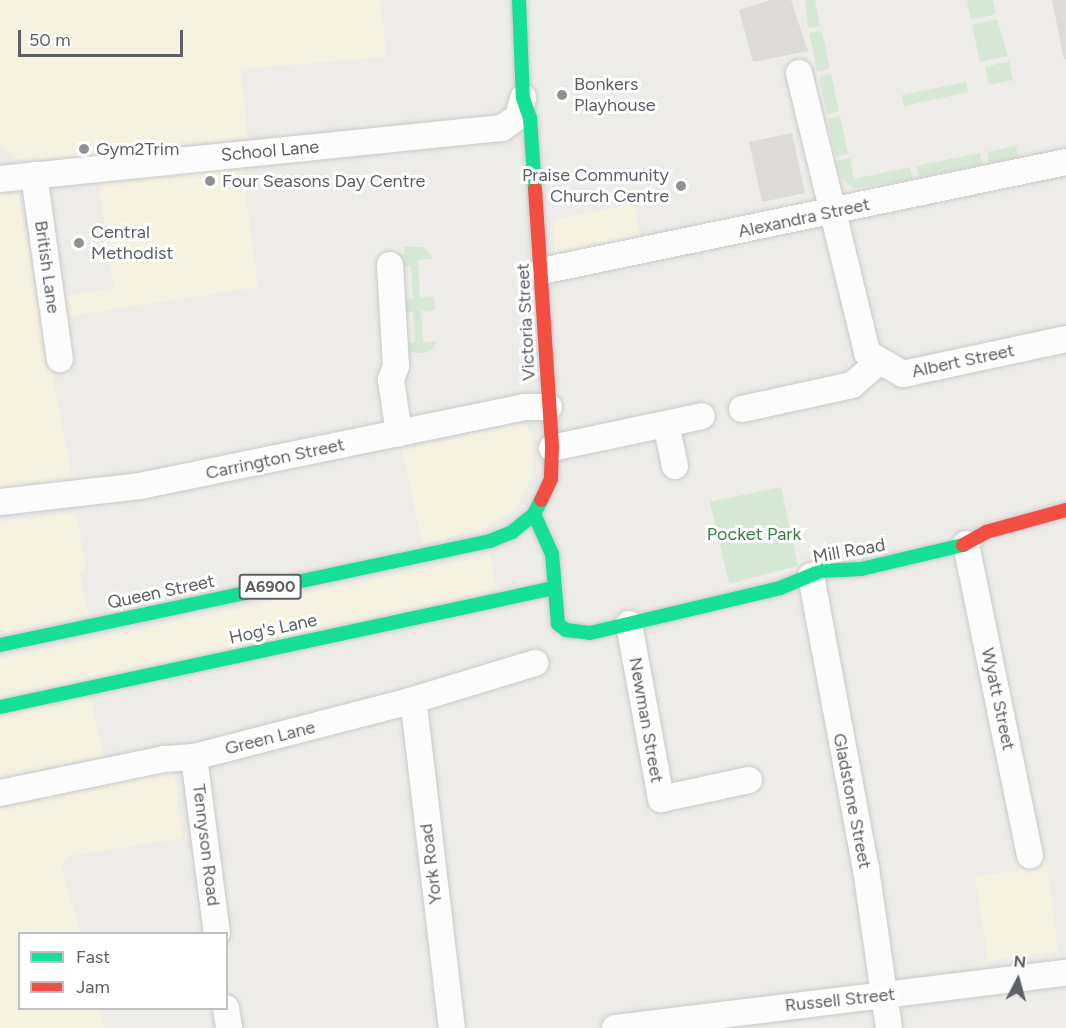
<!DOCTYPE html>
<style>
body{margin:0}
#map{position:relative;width:1066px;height:1028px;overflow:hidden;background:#edece8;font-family:Figtree,sans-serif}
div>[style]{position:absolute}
.commercial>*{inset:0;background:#f5f2e2}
.industrial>*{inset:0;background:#dddbd8}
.green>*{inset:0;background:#d6e8d5}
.roads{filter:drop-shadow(0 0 2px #c9caca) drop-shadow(0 0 2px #c9caca)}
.street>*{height:26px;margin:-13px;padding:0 13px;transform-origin:13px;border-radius:13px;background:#fcfcfc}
.fast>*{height:14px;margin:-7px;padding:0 7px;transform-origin:7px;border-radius:7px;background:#16e098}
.jam>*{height:14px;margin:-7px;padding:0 7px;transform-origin:7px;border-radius:7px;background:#f24e42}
.dots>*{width:16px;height:16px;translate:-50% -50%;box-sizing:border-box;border:3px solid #fff;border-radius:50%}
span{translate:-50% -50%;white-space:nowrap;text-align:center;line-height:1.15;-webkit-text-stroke:6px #fff;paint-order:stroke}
.shield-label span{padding:2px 4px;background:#fff;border:2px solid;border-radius:4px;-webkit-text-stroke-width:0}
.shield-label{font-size:16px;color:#5d6165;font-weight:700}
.poi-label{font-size:18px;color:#5d6165}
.left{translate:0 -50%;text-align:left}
.right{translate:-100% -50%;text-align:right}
.street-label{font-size:18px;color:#5d6165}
.park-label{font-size:18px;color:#398140}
.legend{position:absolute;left:18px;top:932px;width:210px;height:78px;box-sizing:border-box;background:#fff;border:2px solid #bec0c1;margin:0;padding:8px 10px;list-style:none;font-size:18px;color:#5d6165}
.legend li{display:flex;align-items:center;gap:12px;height:30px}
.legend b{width:30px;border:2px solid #bec0c1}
.north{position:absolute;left:988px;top:950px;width:60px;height:60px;-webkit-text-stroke:4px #fff;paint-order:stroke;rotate:6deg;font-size:16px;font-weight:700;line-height:24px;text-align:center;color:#5d6165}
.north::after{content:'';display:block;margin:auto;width:21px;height:27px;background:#5d6165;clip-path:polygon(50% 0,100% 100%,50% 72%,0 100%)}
.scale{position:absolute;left:18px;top:30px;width:165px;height:27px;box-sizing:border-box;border:3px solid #5d6165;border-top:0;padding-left:8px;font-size:18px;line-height:21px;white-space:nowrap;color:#5d6165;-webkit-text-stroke:4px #fff;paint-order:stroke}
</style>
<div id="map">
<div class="commercial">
<div style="clip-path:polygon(0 0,380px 0,387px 57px,241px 69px,248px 139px,30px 162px,15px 158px,0 143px)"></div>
<div style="clip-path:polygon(242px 166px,258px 287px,63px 317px,65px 296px,114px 288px,98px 181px)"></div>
<div style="clip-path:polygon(17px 188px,73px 481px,0 489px,0 191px)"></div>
<div style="clip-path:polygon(634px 204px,641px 239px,555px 258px,553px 220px)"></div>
<div style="clip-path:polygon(521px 423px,532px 432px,533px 474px,515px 510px,484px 528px,423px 544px,402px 450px)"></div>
<div style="clip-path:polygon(76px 513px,86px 570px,79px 572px,89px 615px,0 634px,0 521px)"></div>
<div style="clip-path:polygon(490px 555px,498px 595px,0 702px,0 659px)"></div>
<div style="clip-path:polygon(90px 696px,104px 756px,0 779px,0 714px)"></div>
<div style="clip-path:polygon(173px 761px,182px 838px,70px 856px,61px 866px,81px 933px,20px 934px,20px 1008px,100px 1009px,104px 1028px,0 1028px,0 800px)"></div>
<div style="clip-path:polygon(1047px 863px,1058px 951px,988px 961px,975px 876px,1018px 871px,1017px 865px)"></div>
</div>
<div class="industrial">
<div style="clip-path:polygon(770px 0,791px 0,808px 51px,753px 62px,739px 10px)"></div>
<div style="clip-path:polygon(1052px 0,1066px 0,1066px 59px,1064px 60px)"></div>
<div style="clip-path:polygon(792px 133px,805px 193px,762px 202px,749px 142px)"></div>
</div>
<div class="green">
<div style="clip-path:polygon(805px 0,815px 0,820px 26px,808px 28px)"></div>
<div style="clip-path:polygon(967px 0,993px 0,996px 14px,971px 20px)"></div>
<div style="clip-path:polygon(997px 19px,1008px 56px,980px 62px,972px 25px)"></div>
<div style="clip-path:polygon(822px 31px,830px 69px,817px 71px,809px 33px)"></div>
<div style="clip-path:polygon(1009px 61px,1013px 80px,989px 85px,985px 67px)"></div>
<div style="clip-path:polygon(831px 74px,839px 111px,827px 114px,819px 76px)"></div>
<div style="clip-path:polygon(966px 82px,968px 92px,904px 106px,902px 95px)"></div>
<div style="clip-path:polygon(840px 116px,848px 154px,836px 157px,828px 119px)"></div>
<div style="clip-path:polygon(1016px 146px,1018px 157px,989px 163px,987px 152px)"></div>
<div style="clip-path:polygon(980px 153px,982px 164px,919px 177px,916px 166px)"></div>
<div style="clip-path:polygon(850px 158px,854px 179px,910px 167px,913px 179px,854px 188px,843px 180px,837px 161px)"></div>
<div style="clip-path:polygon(404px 247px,423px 247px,431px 255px,432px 259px,418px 260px,420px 298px,434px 297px,435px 310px,421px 311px,423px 342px,437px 341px,431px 351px,423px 353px,406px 352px,403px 344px,415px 342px,413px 312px,399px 313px,399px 300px,413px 299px,411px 267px,399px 264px,396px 255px,405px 254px)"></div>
<div style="clip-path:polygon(781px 487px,798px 566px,729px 584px,710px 502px)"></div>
</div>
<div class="roads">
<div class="street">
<div style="left:799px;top:73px;width:288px;rotate:76.3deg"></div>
<div style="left:867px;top:353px;width:42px;rotate:30.3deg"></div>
<div style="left:903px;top:374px;width:167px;rotate:-12.1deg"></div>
<div style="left:34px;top:175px;width:186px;rotate:82deg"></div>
<div style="left:0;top:179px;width:505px;rotate:-5.8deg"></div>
<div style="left:502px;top:128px;width:19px;rotate:-35deg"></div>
<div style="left:518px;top:117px;width:20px;rotate:-75deg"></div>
<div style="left:390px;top:265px;width:101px;rotate:86.6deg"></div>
<div style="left:396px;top:366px;width:15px;rotate:110deg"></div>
<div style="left:391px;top:380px;width:54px;rotate:81.4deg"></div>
<div style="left:542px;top:271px;width:535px;rotate:-11.75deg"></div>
<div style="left:742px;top:409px;width:113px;rotate:-12.3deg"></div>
<div style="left:852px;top:385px;width:35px;rotate:-41deg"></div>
<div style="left:666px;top:424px;width:43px;rotate:77.9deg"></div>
<div style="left:552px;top:448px;width:153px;rotate:-12deg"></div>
<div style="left:0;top:502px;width:141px;rotate:-6.5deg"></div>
<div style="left:140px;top:486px;width:393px;rotate:-11.6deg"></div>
<div style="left:525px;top:407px;width:24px"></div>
<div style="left:966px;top:544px;width:318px;rotate:78.4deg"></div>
<div style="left:811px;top:576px;width:298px;rotate:79.4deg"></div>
<div style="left:866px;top:869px;width:161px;rotate:81.8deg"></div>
<div style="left:629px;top:624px;width:178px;rotate:79.6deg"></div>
<div style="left:661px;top:799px;width:90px;rotate:-12.2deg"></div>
<div style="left:410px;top:701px;width:14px;rotate:69deg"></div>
<div style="left:415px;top:714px;width:316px;rotate:83.3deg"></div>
<div style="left:194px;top:757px;width:178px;rotate:82.6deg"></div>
<div style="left:0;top:793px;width:167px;rotate:-11.7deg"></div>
<div style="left:164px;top:759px;width:30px;rotate:-4deg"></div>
<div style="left:194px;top:757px;width:223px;rotate:-14.5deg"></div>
<div style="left:410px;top:701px;width:131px;rotate:-16.9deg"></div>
<div style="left:226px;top:1008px;width:20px;rotate:81deg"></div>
<div style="left:615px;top:1028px;width:454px;rotate:-7deg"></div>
</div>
<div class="fast">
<div style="left:519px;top:0;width:98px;rotate:87.7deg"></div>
<div style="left:523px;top:98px;width:21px;rotate:71deg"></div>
<div style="left:530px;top:118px;width:71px;rotate:86deg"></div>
<div style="left:534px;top:514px;width:44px;rotate:65.8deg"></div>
<div style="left:552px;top:554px;width:70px;rotate:85.1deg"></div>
<div style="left:558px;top:624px;width:10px;rotate:37deg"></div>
<div style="left:566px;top:630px;width:24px;rotate:7deg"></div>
<div style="left:590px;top:633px;width:195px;rotate:-13.3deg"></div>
<div style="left:780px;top:588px;width:44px;rotate:-22.5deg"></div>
<div style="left:821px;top:571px;width:40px;rotate:-2.9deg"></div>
<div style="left:861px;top:569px;width:105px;rotate:-13.2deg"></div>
<div style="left:0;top:645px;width:501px;rotate:-11.98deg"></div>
<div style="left:490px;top:541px;width:24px;rotate:-22deg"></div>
<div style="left:512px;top:532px;width:28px;rotate:-39deg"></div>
<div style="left:534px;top:514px;width:16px;rotate:-63deg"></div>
<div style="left:0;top:707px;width:567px;rotate:-12.12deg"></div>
</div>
<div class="jam">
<div style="left:535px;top:189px;width:260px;rotate:86.2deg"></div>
<div style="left:552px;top:448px;width:31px;rotate:92deg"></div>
<div style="left:551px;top:479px;width:23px;rotate:115deg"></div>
<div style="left:963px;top:545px;width:26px;rotate:-29deg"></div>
<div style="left:986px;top:532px;width:83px;rotate:-15.4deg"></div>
</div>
</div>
<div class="dots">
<div style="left:562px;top:95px;background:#8f9293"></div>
<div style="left:84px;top:149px;background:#8f9293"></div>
<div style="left:210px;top:181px;background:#8f9293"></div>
<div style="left:681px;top:186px;background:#8f9293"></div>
<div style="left:79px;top:243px;background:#8f9293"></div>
</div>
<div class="shield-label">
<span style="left:270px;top:587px">A6900</span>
</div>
<div class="poi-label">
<span class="left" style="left:574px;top:95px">Bonkers<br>Playhouse</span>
<span class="left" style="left:96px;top:149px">Gym2Trim</span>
<span class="right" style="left:669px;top:186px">Praise Community<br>Church Centre</span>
<span class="left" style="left:222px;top:181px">Four Seasons Day Centre</span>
<span class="left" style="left:91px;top:243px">Central<br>Methodist</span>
</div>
<div class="street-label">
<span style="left:270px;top:151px;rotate:-5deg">School Lane</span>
<span style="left:804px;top:218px;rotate:-12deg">Alexandra Street</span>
<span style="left:47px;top:267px;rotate:82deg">British Lane</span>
<span style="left:526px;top:322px;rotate:-93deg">Victoria Street</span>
<span style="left:963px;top:361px;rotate:-12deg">Albert Street</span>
<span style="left:275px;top:459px;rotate:-12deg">Carrington Street</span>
<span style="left:849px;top:551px;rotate:-10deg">Mill Road</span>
<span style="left:161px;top:592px;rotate:-12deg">Queen Street</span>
<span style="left:273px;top:629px;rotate:-12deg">Hog's Lane</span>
<span style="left:998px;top:699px;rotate:78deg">Wyatt Street</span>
<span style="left:646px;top:720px;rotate:80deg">Newman Street</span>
<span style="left:270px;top:738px;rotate:-14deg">Green Lane</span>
<span style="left:852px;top:801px;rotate:79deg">Gladstone Street</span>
<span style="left:206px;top:845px;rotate:83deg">Tennyson Road</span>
<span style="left:431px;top:864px;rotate:-97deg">York Road</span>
<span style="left:840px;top:1000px;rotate:-6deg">Russell Street</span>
</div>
<div class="park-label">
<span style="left:754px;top:534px">Pocket Park</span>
</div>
<ul class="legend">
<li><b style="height:8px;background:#16e098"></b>Fast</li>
<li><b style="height:8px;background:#f24e42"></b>Jam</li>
</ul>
<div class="north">N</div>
<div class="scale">50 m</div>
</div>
